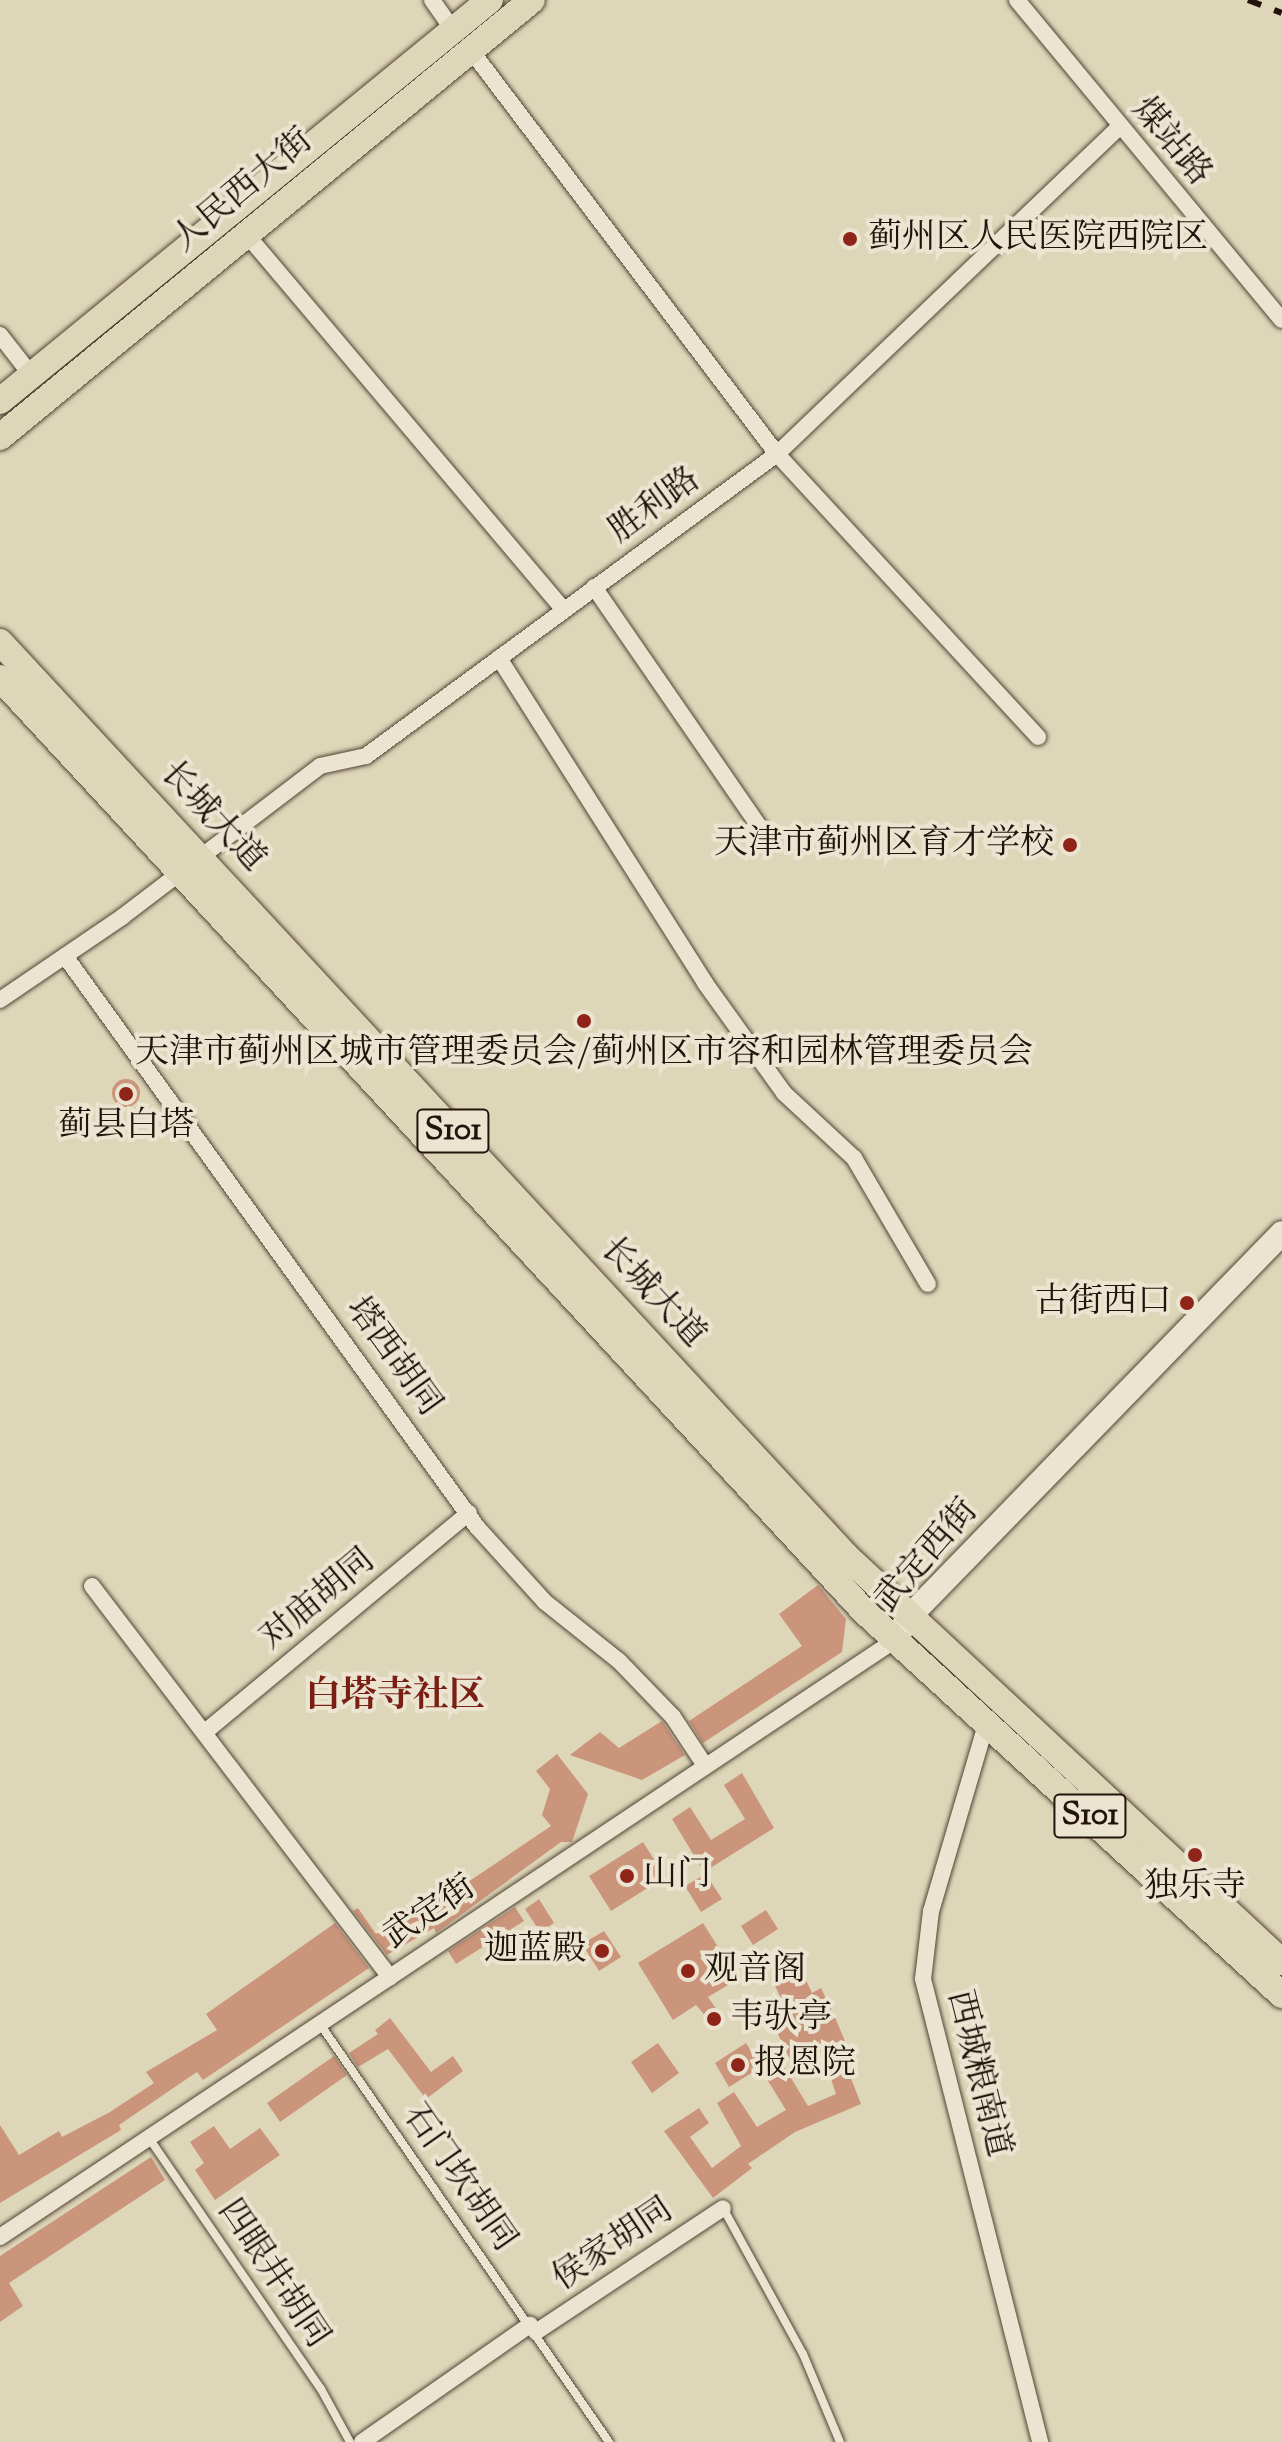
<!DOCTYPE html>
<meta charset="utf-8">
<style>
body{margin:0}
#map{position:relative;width:1282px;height:2442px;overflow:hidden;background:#ded6b8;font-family:"Sorts Mill Goudy","Noto Serif SC",serif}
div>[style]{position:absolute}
.building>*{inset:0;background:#cb957c}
.round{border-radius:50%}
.roads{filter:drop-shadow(0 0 2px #514436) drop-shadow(0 0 2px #514436)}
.lane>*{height:8px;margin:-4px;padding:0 4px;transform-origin:4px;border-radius:4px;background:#eae4d1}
.street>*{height:16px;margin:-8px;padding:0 8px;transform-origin:8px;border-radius:8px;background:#eae4d1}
.secondary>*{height:24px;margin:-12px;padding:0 12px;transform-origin:12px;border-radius:12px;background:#eae4d1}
.primary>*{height:26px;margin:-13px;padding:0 13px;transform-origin:13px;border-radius:13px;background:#ded6b8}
.rail>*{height:6px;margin-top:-3px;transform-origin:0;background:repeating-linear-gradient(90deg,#22130b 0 14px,transparent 0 28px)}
.dots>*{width:22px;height:22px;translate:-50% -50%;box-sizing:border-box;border:4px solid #eae4d1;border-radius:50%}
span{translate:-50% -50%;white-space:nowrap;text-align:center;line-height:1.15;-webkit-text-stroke:8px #eae4d1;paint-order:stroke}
.shield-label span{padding:2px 6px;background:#eae4d1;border:2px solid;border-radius:6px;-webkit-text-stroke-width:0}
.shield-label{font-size:32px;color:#22130b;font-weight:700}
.street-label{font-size:34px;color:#22130b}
.poi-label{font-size:34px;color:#22130b}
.left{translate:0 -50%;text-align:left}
.right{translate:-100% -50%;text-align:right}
.neighbourhood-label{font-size:36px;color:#7a1f14;font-weight:700}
</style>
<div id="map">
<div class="building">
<div class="round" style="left:112px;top:1079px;width:28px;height:28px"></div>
<div style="clip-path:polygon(818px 1585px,846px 1619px,842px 1652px,703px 1743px,689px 1721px,802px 1646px,779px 1614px)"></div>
<div style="clip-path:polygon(662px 1721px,685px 1755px,642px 1780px,570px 1755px,600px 1732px,619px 1748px)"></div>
<div style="clip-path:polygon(557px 1754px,588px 1794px,572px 1842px,561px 1842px,436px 1933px,434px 1928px,387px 1955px,353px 1911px,358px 1908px,376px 1934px,463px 1875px,468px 1882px,551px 1826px,542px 1815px,550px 1789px,536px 1771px)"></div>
<div style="clip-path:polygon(742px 1773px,774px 1828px,704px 1872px,672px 1819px,690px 1807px,711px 1840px,745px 1819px,724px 1785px)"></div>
<div style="clip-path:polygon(643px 1842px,665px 1877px,611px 1911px,589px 1876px)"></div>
<div style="clip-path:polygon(706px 1874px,722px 1899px,701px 1912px,685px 1886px)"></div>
<div style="clip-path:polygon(539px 1899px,554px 1923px,540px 1932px,525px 1909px)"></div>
<div style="clip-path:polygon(515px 1907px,524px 1921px,456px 1964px,448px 1951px)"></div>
<div style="clip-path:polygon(766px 1910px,778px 1929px,753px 1945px,741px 1926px)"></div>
<div style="clip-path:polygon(335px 1923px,369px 1968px,203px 2080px,197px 2072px,119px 2125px,121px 2130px,0 2203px,0 2125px,19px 2155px,59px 2131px,62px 2137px,110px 2112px,154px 2083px,146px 2072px,217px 2030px,206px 2014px)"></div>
<div style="clip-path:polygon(703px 1923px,738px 1979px,708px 1997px,722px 2017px,715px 2027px,696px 2005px,673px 2020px,638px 1963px)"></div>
<div style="clip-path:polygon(604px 1931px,621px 1957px,599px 1971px,582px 1944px)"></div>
<div style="clip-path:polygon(800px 1967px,812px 1993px,821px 1988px,834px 2015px,845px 2041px,838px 2045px,861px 2104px,795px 2132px,748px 2164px,752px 2168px,713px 2198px,664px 2131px,699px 2108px,709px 2123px,690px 2137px,712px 2168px,741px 2146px,717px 2103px,734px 2092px,757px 2127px,786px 2110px,765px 2076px,783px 2065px,808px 2106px,836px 2094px,822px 2052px,793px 2066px,768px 2013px,784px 2005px,772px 1979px)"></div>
<div style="clip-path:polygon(390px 2018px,431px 2072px,453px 2056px,463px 2071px,426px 2099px,388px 2049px,358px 2067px,349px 2053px,378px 2034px,375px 2030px)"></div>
<div style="clip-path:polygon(658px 2043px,679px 2073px,652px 2093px,631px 2062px)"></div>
<div style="clip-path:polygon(746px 2043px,761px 2067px,729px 2087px,715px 2063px)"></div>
<div style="clip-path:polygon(334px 2056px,347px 2075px,280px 2122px,267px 2103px)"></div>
<div style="clip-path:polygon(214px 2126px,230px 2149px,260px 2128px,280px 2155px,215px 2200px,195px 2170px,204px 2163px,190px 2142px)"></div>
<div style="clip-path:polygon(151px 2157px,165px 2180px,9px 2283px,23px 2306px,0 2322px,0 2256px)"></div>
</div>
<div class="roads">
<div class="lane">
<div style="left:320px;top:2024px;width:508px;rotate:55.34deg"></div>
<div style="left:149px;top:2138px;width:304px;rotate:55.6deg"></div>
<div style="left:321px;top:2389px;width:60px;rotate:61.3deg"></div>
<div style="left:723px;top:2208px;width:166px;rotate:61.3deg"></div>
<div style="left:803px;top:2354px;width:95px;rotate:67.2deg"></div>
</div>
<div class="street">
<div style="left:432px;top:0;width:37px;rotate:55deg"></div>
<div style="left:1017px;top:0;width:415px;rotate:50.4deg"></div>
<div style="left:470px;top:49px;width:508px;rotate:52.84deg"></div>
<div style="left:777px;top:454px;width:385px;rotate:47.3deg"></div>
<div style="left:247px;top:235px;width:488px;rotate:49.8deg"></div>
<div style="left:0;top:335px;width:52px;rotate:52deg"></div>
<div style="left:594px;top:587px;width:308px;rotate:55.4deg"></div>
<div style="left:499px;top:658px;width:385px;rotate:57.6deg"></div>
<div style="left:705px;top:983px;width:135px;rotate:54.3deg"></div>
<div style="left:784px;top:1093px;width:96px;rotate:42.9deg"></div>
<div style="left:854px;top:1158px;width:146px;rotate:59.6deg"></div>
<div style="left:65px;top:956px;width:704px;rotate:54.19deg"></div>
<div style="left:477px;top:1527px;width:101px;rotate:47.8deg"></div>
<div style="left:545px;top:1602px;width:95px;rotate:38.6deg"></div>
<div style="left:619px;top:1661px;width:78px;rotate:46deg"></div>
<div style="left:673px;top:1717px;width:56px;rotate:56.6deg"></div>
<div style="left:0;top:1000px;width:148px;rotate:-34.2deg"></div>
<div style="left:122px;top:917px;width:249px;rotate:-37.3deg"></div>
<div style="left:320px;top:766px;width:47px;rotate:-12.3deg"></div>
<div style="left:366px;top:756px;width:510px;rotate:-36.31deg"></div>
<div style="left:777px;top:454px;width:473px;rotate:-43.7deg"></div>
<div style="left:92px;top:1586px;width:492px;rotate:52.7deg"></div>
<div style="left:987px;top:1721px;width:198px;rotate:106.4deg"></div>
<div style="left:931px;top:1911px;width:68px;rotate:96.7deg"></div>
<div style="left:923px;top:1979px;width:478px;rotate:75.8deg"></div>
<div style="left:205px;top:1732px;width:343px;rotate:-39.7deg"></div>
<div style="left:0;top:2237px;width:1076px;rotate:-33.7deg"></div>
<div style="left:536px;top:2332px;width:224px;rotate:-33.5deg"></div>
<div style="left:362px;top:2442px;width:205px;rotate:-34.9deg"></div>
</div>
<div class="secondary">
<div style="left:895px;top:1640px;width:27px;rotate:-59deg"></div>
<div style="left:909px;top:1617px;width:535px;rotate:-45.83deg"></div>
</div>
<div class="primary">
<div style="left:0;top:401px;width:633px;rotate:-39.3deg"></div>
<div style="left:0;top:437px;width:688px;rotate:-39.4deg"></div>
<div style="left:0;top:642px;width:1245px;rotate:47.21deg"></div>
<div style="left:846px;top:1556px;width:596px;rotate:42.96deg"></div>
<div style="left:0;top:678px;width:1273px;rotate:47.2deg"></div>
<div style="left:865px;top:1612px;width:566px;rotate:42.57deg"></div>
</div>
</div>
<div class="rail">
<div style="left:1248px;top:0;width:36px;rotate:21deg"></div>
</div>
<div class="dots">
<div style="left:850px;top:239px;background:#8f2418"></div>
<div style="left:1070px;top:845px;background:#8f2418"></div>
<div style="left:584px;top:1021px;background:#8f2418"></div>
<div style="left:126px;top:1094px;background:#8f2418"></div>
<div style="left:1187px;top:1303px;background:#8f2418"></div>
<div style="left:1195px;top:1855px;background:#8f2418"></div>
<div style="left:627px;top:1876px;background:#8f2418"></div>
<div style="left:602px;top:1951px;background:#8f2418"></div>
<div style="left:688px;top:1971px;background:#8f2418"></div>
<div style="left:714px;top:2019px;background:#8f2418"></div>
<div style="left:738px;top:2065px;background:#8f2418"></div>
</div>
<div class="shield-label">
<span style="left:453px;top:1131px">S101</span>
<span style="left:1090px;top:1816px">S101</span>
</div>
<div class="street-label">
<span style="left:1171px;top:142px;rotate:50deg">煤站路</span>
<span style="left:243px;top:191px;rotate:-40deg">人民西大街</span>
<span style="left:655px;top:506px;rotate:-36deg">胜利路</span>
<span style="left:212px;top:817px;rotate:47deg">长城大道</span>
<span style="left:652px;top:1293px;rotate:47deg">长城大道</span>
<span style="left:393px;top:1357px;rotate:54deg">塔西胡同</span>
<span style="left:927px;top:1556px;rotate:-49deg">武定西街</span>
<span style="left:318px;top:1600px;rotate:-40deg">对庙胡同</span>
<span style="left:430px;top:1913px;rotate:-34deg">武定街</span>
<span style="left:978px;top:2074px;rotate:76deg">西城粮南道</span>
<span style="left:459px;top:2178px;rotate:55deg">石门坎胡同</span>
<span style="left:613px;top:2245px;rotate:-34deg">侯家胡同</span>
<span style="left:273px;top:2274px;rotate:56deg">四眼井胡同</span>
</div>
<div class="poi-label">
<span class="left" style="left:868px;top:239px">蓟州区人民医院西院区</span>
<span class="right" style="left:1054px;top:845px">天津市蓟州区育才学校</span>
<span style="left:584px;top:1054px">天津市蓟州区城市管理委员会/蓟州区市容和园林管理委员会</span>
<span style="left:126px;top:1127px">蓟县白塔</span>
<span class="right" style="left:1171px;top:1303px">古街西口</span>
<span class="left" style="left:643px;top:1876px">山门</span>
<span style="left:1195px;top:1888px">独乐寺</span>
<span class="right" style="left:586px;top:1951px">迦蓝殿</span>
<span class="left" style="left:704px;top:1971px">观音阁</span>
<span class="left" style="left:730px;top:2019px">韦驮亭</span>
<span class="left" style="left:754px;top:2065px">报恩院</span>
</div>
<div class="neighbourhood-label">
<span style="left:395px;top:1698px">白塔寺社区</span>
</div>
</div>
